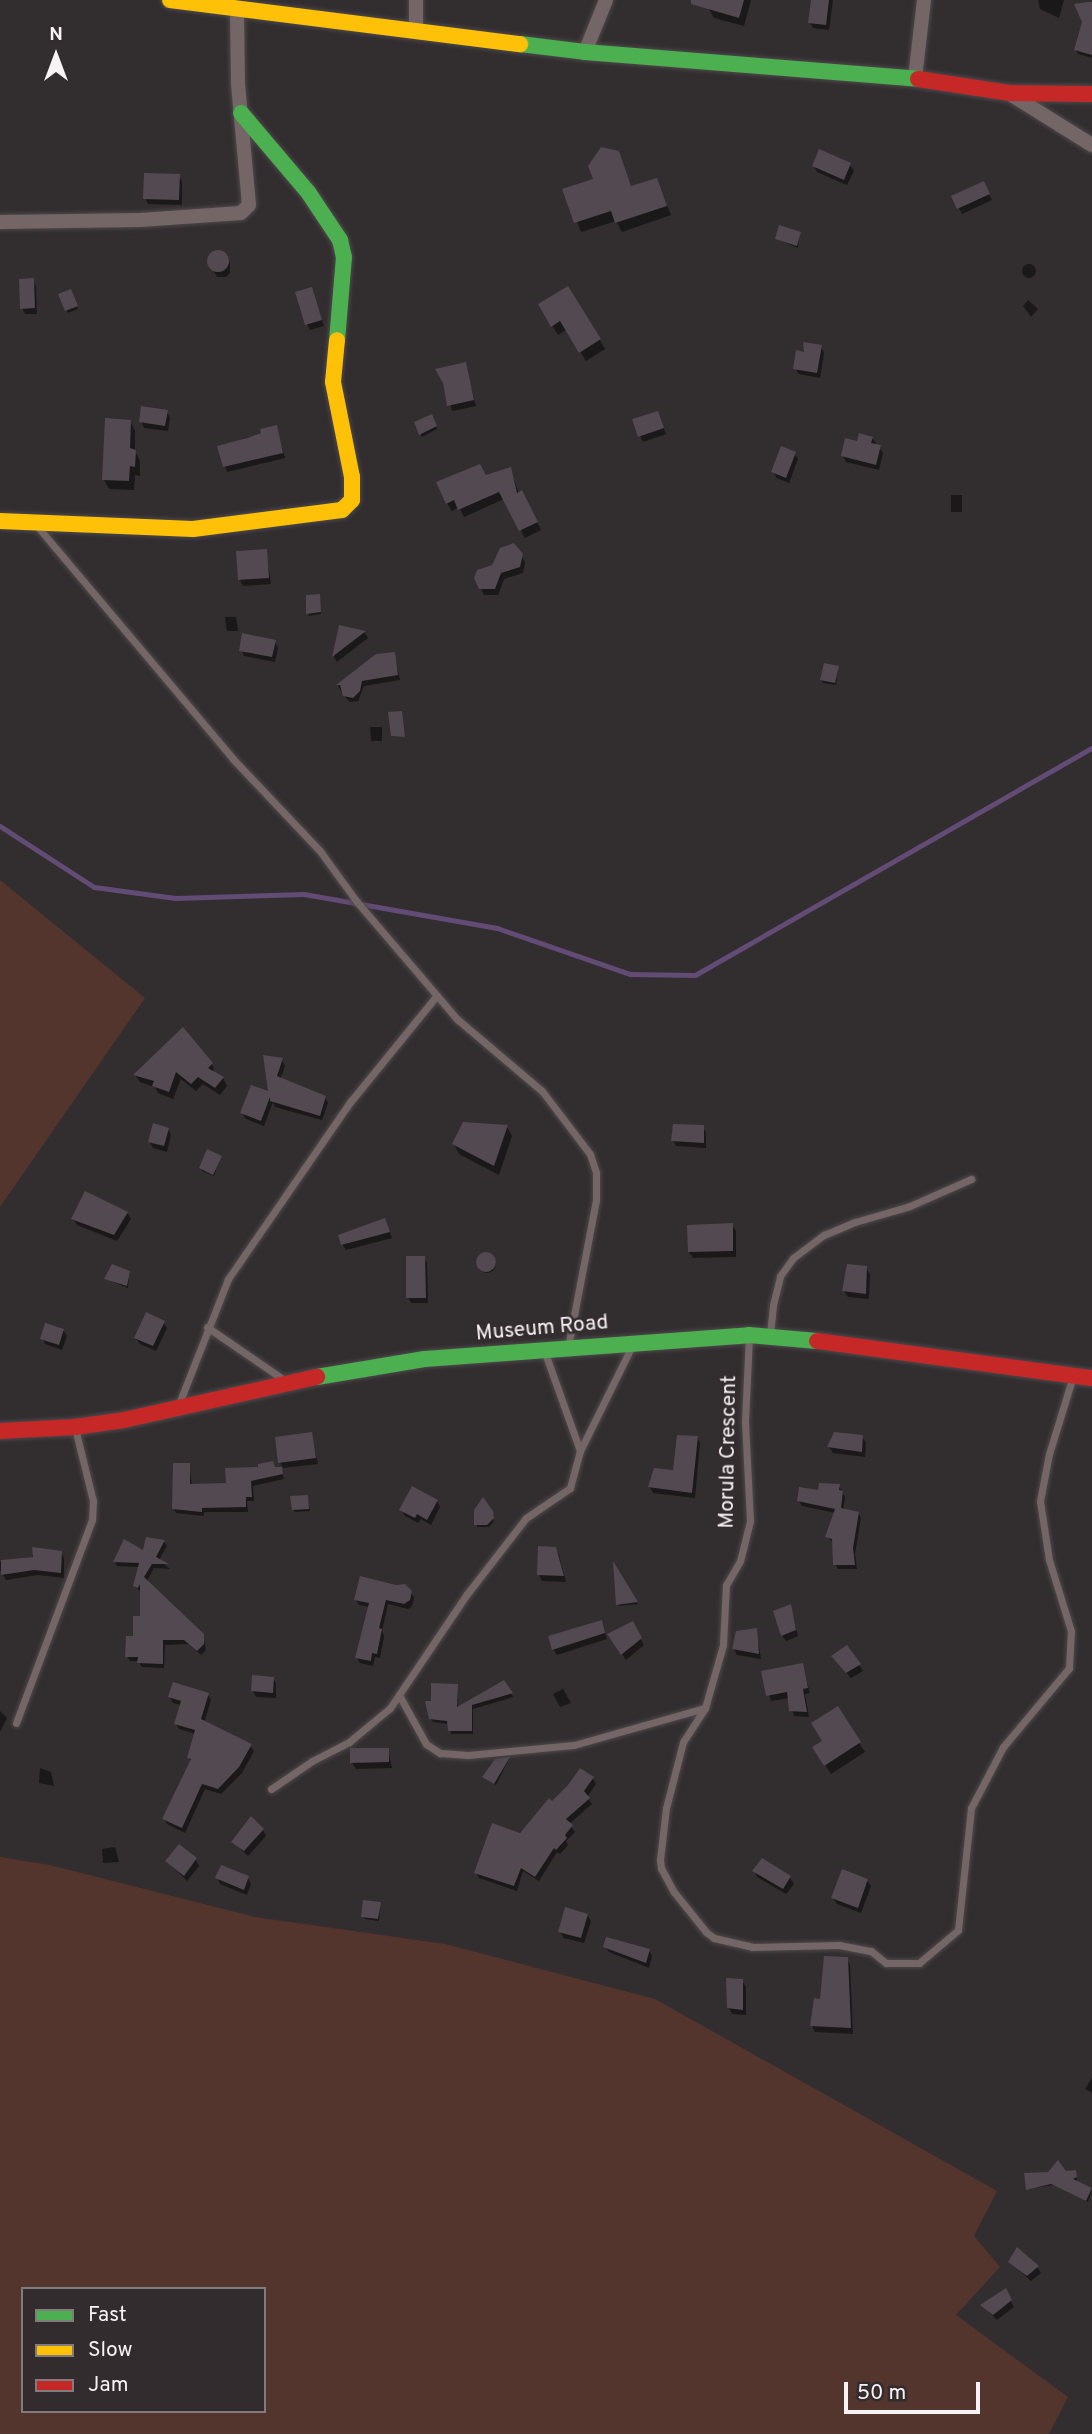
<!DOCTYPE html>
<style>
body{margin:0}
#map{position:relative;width:1092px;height:2434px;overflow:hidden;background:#322d2f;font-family:Overpass,sans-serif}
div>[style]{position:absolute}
.green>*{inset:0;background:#54352d}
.shadow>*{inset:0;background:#0007}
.round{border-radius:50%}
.stream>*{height:5px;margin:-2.5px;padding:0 2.5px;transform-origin:2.5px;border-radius:2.5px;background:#624b75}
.building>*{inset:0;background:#534951}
.roads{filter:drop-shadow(0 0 2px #4d494b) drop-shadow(0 0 2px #4d494b)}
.lane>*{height:7px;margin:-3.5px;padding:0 3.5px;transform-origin:3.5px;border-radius:3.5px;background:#746566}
.street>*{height:14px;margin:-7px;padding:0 7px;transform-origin:7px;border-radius:7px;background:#746566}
.fast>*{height:16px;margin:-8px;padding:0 8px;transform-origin:8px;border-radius:8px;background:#4caf50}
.slow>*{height:16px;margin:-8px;padding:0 8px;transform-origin:8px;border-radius:8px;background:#ffc107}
.jam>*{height:16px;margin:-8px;padding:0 8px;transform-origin:8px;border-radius:8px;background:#c62828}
span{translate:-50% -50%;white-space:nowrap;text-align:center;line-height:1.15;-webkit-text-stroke:5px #332c2f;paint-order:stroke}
.street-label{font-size:21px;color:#f7f2f4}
.legend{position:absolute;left:21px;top:2287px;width:245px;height:126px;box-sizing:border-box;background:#332c2f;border:2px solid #817b7e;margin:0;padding:9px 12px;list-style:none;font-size:21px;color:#f7f2f4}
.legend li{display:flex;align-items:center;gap:14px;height:35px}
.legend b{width:35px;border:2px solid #817b7e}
.north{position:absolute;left:21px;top:21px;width:70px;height:70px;-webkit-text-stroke:5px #332c2f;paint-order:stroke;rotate:0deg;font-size:19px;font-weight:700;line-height:28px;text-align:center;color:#f7f2f4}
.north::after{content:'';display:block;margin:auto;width:24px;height:32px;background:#f7f2f4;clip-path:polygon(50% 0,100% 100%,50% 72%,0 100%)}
.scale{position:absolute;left:844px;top:2382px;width:136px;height:32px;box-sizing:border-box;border:4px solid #f7f2f4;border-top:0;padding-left:9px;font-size:21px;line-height:24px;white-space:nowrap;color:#f7f2f4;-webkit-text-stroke:5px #332c2f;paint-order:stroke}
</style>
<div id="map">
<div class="green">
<div style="clip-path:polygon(0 880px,145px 998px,0 1207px)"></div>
<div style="clip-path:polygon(evenodd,0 1857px,50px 1865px,255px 1917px,445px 1944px,655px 1999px,997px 2191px,974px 2236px,1000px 2267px,956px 2315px,1068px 2397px,1049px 2434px,0 2434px,0 1857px,23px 2289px,264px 2289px,264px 2411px,23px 2411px,23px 2289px)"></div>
</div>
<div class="shadow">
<div style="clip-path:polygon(711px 0,751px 0,744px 26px,714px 18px,709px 9px)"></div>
<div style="clip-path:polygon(813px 0,833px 0,829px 30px,813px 28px,810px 22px)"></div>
<div style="clip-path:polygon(1038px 0,1064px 0,1059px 18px,1040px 9px)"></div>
<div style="clip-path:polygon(1092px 10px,1092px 58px,1078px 54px,1076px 50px)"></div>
<div style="clip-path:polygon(618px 153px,632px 188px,656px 180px,671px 215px,622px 232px,616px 221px,581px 232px,565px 190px,595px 180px)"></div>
<div style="clip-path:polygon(850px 165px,854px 171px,847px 185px,817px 172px,814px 166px)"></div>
<div style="clip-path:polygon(179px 176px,182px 182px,182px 205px,148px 204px,145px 198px)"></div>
<div style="clip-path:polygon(983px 183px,992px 200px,962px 214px,953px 197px)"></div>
<div style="clip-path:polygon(800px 233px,798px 248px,777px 239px)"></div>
<div style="clip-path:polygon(214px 252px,226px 256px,230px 263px,230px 273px,226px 277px,217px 277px,213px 270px,208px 259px)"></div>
<div class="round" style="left:1022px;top:264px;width:14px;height:14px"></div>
<div style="clip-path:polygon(33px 280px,36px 286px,37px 314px,25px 314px,22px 308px)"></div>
<div style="clip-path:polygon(568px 288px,605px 349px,586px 361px,566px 330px,558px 335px,540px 305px)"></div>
<div style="clip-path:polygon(311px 289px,324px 326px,310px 330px,307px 324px)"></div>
<div style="clip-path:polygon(70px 292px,78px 309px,68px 313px,60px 295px)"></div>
<div style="clip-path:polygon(1028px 300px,1038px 309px,1031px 317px,1023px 306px)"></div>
<div style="clip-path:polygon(821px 347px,824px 353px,820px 378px,799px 374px,795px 368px,806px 354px)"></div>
<div style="clip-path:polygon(465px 364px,476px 406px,452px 411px,445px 383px)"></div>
<div style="clip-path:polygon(167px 412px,170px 418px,168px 431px,144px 428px,141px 421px)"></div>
<div style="clip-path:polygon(432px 416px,437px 429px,422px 437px,416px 423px)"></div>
<div style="clip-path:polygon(660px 419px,666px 434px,643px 442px,640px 436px)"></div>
<div style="clip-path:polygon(130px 421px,135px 431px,135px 451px,140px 461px,140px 476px,135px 475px,134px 490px,109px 489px,104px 480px)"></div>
<div style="clip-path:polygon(276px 428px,285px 458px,227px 472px,219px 447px)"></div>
<div style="clip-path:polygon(872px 438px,883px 453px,879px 470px,846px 462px,843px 456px)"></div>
<div style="clip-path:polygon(794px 453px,798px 459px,789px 483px,777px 478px,773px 472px)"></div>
<div style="clip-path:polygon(510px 469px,519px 494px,526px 500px,541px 530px,525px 538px,504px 499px,464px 517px,459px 507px,452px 511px,447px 503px,486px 477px)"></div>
<div style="clip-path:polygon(951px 495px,962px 495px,962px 512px,951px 512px)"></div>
<div style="clip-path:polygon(266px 551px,271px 584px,243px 586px,240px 580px)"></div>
<div style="clip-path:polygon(521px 555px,525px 562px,523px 573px,504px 579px,498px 595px,484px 595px,476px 578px)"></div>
<div style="clip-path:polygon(319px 596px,321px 614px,309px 616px,308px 614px)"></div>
<div style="clip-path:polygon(225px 617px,236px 617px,238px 631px,227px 631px)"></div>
<div style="clip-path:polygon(340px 627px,365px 633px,368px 638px,337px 662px,334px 657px)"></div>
<div style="clip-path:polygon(275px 642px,278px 648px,275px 662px,244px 656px,241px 650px)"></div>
<div style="clip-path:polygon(394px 654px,400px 680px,364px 686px,358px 701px,350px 702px,346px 698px,338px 686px,377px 656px)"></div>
<div style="clip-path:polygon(838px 667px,836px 685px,823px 683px,822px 680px)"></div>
<div style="clip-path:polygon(370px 727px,382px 727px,382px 741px,371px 741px)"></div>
<div style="clip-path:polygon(282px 1060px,285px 1066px,280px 1080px,325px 1098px,328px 1103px,322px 1120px,275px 1107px,273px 1102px,264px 1126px,246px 1119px,242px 1113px,271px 1093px)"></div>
<div style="clip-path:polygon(212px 1064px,215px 1074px,223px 1078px,227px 1086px,220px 1095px,203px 1084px,196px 1091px,181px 1079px,173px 1099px,158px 1093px,155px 1087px,140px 1082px,135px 1075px)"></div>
<div style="clip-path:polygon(507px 1127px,512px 1136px,499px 1175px,459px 1154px,454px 1144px)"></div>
<div style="clip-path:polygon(703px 1127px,706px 1133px,706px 1148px,676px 1146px,673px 1140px)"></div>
<div style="clip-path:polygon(168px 1129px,171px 1135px,167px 1152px,153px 1148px,150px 1142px)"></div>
<div style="clip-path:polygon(220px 1157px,214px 1176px,202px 1171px,201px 1168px)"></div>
<div style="clip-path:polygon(127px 1213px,131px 1219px,117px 1241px,77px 1225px,73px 1219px)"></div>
<div style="clip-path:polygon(732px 1225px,736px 1231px,736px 1257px,693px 1258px,689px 1252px)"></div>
<div style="clip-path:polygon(387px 1226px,392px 1238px,346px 1250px,342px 1244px)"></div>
<div class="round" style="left:478px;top:1255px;width:18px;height:18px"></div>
<div style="clip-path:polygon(424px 1257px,427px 1263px,428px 1303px,411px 1303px,408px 1297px)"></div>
<div style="clip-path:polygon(866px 1268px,870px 1274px,869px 1299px,848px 1297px,844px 1291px)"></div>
<div style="clip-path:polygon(129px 1272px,128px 1288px,106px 1279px)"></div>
<div style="clip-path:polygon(163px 1322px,167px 1328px,156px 1351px,140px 1344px,136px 1338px)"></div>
<div style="clip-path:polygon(63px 1330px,67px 1336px,62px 1350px,45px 1344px,42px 1338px)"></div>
<div style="clip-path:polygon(311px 1434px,318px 1464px,283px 1468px,280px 1462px)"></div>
<div style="clip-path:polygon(697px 1437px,700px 1443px,695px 1498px,653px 1493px,650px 1487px,674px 1472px)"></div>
<div style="clip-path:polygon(862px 1437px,866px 1443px,865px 1457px,833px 1453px,829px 1447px)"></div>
<div style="clip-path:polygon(189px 1465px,192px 1485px,227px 1484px,276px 1469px,281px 1469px,284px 1479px,253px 1486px,254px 1501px,247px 1501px,248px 1512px,204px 1512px,204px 1516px,176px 1513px,173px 1508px)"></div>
<div style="clip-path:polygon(839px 1486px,845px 1497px,843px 1511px,858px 1513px,861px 1518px,855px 1554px,857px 1569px,838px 1569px,835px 1564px,834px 1543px,827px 1537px,836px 1513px,802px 1506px,799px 1501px)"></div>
<div style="clip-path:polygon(307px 1496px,310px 1511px,295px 1512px,293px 1509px)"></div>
<div style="clip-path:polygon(483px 1500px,494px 1521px,489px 1527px,477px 1527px)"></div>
<div style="clip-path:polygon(437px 1501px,440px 1507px,431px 1525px,421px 1519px,418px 1523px,405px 1516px,401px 1510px)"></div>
<div style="clip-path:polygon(164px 1542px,167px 1546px,159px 1560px,170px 1569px,154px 1568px,147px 1581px,203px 1635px,206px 1650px,201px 1655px,189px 1644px,165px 1645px,164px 1668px,142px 1667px,138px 1661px,130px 1661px,127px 1656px,142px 1618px,142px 1593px,135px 1586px,140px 1567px,117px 1566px,115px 1562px)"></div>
<div style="clip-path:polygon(555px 1549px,559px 1555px,566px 1582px,542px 1581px,539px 1575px)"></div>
<div style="clip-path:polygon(61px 1552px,64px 1558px,64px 1578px,38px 1575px,6px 1580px,0 1570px,0 1562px)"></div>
<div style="clip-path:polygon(616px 1568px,638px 1604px,619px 1606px)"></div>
<div style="clip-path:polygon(411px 1592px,414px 1598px,412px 1606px,408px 1609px,388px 1604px,382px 1631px,384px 1636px,380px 1658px,375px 1657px,373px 1666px,360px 1663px,357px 1658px,370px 1607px,359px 1605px,356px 1600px)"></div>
<div style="clip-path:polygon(790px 1607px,798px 1636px,786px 1641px,782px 1635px)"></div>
<div style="clip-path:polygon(601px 1622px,607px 1639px,557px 1655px,553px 1649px)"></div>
<div style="clip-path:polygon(632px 1623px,644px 1645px,626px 1660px,609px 1634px)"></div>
<div style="clip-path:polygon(756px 1630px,761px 1659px,737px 1655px,734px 1649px)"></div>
<div style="clip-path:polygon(846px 1647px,863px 1671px,851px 1678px,833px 1657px)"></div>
<div style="clip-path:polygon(802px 1665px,810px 1693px,805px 1694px,809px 1717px,794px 1716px,789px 1698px,771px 1701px,763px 1672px)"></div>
<div style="clip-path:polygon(273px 1678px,276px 1684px,276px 1698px,256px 1697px,253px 1691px)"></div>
<div style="clip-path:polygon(503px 1682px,513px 1697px,473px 1709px,473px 1734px,451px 1734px,449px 1724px,433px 1722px,431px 1719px,433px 1703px,457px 1686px,458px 1709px)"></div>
<div style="clip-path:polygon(563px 1689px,571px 1703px,560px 1707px,553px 1694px)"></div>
<div style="clip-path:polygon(208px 1695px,211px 1700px,204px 1723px,250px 1746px,254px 1751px,242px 1773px,221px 1794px,205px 1789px,185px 1833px,167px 1824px,164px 1819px,192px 1762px,189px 1758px,196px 1734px,179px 1729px,176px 1724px,182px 1705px,173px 1703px,170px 1697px)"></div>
<div style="clip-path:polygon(837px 1708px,865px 1752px,831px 1774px,814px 1747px,824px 1741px)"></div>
<div style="clip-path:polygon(0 1711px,7px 1718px,0 1732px)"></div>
<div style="clip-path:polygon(388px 1749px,392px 1768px,356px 1769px,352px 1763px)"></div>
<div style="clip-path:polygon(509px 1759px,496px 1785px,486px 1779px,496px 1760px)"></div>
<div style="clip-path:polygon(40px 1768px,51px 1772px,54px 1786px,39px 1783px)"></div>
<div style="clip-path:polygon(593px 1779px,596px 1784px,587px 1797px,592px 1804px,569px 1824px,575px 1832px,566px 1841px,568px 1845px,560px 1854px,557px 1852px,539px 1881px,523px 1871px,517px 1891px,479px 1878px,476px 1873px,570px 1786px)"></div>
<div style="clip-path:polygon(263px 1830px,266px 1836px,248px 1856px,233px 1842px)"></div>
<div style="clip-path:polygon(115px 1847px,119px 1862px,103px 1863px,102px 1849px)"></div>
<div style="clip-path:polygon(196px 1860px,199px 1866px,187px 1881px,167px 1861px)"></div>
<div style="clip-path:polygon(762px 1860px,790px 1878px,794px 1884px,786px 1894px,757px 1877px,754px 1871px)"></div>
<div style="clip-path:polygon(217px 1878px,248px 1878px,251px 1884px,247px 1895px,220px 1884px)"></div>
<div style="clip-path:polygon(867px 1880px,871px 1886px,861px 1913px,837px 1904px,833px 1898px)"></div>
<div style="clip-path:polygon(380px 1904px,379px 1921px,365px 1919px,363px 1916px)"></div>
<div style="clip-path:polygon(587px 1915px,591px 1921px,584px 1943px,564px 1938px,560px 1932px)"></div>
<div style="clip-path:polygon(605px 1946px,649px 1950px,652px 1956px,649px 1968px,609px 1952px)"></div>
<div style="clip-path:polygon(847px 1959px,850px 1965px,853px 2034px,815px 2032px,812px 2026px,822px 2000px)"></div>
<div style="clip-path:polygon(742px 1981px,746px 1987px,746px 2015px,732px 2014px,729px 2008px)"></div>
<div style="clip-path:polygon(1092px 2078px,1092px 2093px,1085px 2089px)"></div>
<div style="clip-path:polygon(1066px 2172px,1076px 2174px,1077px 2180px,1073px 2181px,1092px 2190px,1088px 2202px,1053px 2185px,1028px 2189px)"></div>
<div style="clip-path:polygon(1010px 2262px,1037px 2267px,1041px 2273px,1031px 2281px)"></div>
<div style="clip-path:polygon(1005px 2291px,1014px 2307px,997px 2320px,982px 2305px)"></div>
</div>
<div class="stream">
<div style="left:0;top:826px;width:112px;rotate:33deg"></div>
<div style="left:94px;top:887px;width:82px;rotate:7.7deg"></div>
<div style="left:175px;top:898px;width:129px;rotate:-1.8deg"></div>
<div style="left:304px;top:894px;width:196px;rotate:10deg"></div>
<div style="left:497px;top:928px;width:141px;rotate:19.1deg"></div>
<div style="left:630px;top:974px;width:65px;rotate:0.9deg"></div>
<div style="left:695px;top:975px;width:457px;rotate:-29.8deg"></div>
</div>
<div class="building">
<div style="clip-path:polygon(691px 0,744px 0,739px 18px,691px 4px)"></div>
<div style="clip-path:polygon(811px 0,829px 0,826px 25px,808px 23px)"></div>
<div style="clip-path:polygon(1088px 2px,1092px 2px,1092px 55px,1074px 50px,1082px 22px,1074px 4px)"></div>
<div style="clip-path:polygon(601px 147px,619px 151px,631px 186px,657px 178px,667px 206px,615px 223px,611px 211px,574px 223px,562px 189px,593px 179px,588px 166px)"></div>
<div style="clip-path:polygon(819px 149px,851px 163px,844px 180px,812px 166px)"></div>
<div style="clip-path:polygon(144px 173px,180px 174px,179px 200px,143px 199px)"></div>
<div style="clip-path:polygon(984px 181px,990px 194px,957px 209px,951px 196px)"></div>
<div style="clip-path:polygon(779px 225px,801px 232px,797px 246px,775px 239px)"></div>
<div class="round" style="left:207px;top:250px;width:22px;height:22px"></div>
<div style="clip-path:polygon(34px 278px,35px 308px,20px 309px,19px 279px)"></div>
<div style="clip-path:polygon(568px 286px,601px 339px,579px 353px,560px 321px,551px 327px,538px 304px)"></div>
<div style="clip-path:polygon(312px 287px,322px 320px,305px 325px,295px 292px)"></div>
<div style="clip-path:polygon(71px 289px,78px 306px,65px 311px,58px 294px)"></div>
<div style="clip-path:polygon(803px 342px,822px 345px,817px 373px,793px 369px,796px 350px,804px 352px)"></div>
<div style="clip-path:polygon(466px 362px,474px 400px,447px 406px,443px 383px,435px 369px)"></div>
<div style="clip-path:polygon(141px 406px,168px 410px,165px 426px,139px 422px)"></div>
<div style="clip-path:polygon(658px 411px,664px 428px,638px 437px,632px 419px)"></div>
<div style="clip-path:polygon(432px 414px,437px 426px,419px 435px,414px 422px)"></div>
<div style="clip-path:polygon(105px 418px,131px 420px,130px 448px,136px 450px,135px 467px,130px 466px,129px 481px,102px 480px)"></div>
<div style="clip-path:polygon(277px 425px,283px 453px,223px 467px,217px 446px,247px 438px,261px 433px,260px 429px)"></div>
<div style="clip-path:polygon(859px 433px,873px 437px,871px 443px,881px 445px,876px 465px,841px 456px,845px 438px,857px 441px)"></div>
<div style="clip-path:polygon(781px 446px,796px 452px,786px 478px,771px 472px)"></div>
<div style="clip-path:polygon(480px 464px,486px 475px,511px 467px,517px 493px,522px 490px,538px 522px,519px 531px,499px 492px,458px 510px,454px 500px,446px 504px,436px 482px)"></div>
<div style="clip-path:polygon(514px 543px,523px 554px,520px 567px,501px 573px,495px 589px,479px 589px,474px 578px,477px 570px,492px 565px,500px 548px)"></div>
<div style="clip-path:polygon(267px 549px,269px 578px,238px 580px,236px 551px)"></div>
<div style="clip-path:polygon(320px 594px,321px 612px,306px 614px,306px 595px)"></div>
<div style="clip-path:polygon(339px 625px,366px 631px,332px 657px)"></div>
<div style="clip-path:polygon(242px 633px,276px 640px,272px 657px,239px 651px)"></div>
<div style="clip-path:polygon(395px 652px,398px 675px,362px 681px,360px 691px,353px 698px,343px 696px,340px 685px,336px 685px,376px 654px)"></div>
<div style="clip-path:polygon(824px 663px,839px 666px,835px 683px,820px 680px)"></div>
<div style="clip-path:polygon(402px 711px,405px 737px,391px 736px,388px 712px)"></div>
<div style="clip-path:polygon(183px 1027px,213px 1063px,208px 1068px,224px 1077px,215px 1088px,198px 1077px,191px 1084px,176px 1072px,169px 1092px,152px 1086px,154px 1081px,133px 1075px)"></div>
<div style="clip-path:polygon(263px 1055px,283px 1058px,277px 1076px,326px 1096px,320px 1116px,270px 1101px,270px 1097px,261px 1121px,240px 1113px,251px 1085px,268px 1091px)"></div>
<div style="clip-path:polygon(463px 1122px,508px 1125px,494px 1166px,452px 1144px)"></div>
<div style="clip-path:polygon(153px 1123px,169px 1128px,164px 1146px,148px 1142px)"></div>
<div style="clip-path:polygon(673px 1124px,704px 1125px,704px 1143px,671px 1141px)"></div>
<div style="clip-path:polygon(207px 1149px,222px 1156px,213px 1175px,199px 1168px)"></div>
<div style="clip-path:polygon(85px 1191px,128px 1212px,114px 1235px,71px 1219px)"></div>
<div style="clip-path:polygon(385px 1218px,390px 1232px,341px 1245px,338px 1235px)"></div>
<div style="clip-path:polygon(733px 1223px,733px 1251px,688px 1252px,687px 1225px)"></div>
<div class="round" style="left:476px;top:1252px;width:20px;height:20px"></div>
<div style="clip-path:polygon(406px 1256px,425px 1256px,426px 1298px,406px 1298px)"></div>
<div style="clip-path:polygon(112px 1264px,130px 1271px,127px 1286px,104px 1279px)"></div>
<div style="clip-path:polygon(847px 1264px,867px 1266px,866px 1294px,842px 1291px)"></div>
<div style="clip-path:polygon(146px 1312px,165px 1321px,153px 1346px,134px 1338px)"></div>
<div style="clip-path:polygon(45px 1323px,64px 1329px,59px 1345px,40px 1339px)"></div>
<div style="clip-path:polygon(312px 1432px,316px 1458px,278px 1463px,275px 1437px)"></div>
<div style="clip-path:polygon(834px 1432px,863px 1435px,862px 1452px,827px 1447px)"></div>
<div style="clip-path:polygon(677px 1435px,698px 1436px,692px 1493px,648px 1487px,654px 1468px,673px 1470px)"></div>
<div style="clip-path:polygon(273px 1461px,275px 1467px,282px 1467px,283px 1474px,251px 1481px,252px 1497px,246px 1497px,246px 1507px,202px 1508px,202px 1512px,172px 1509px,173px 1463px,190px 1463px,190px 1484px,226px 1483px,225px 1468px,258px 1467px,258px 1464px)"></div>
<div style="clip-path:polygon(819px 1483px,840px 1484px,839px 1490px,843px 1491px,841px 1508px,859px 1512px,853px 1548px,855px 1565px,833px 1565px,832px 1539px,825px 1537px,835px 1509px,797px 1501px,799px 1487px,818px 1490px)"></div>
<div style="clip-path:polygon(412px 1486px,438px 1500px,427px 1520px,417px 1514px,415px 1518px,399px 1510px)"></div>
<div style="clip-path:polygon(308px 1495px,309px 1509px,292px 1510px,290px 1496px)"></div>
<div style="clip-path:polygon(483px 1497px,493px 1511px,494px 1518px,487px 1525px,474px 1525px,474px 1510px)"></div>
<div style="clip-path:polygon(146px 1537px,165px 1540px,156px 1557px,169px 1564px,152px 1564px,144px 1577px,204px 1634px,204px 1644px,197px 1651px,184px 1640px,163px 1640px,163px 1664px,137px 1663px,138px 1657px,125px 1657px,126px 1636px,133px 1636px,133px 1616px,140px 1616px,140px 1584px,138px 1588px,133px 1586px,139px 1563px,113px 1562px,124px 1539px,143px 1550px)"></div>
<div style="clip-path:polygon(538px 1546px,556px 1547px,564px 1576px,537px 1575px)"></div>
<div style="clip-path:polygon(32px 1547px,62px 1551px,61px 1573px,34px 1570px,1px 1575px,1px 1560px,33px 1557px)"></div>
<div style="clip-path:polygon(613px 1561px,638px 1602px,616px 1605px)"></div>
<div style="clip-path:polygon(360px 1576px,396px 1585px,405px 1584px,412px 1591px,410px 1600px,404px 1604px,386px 1600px,379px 1628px,382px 1629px,377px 1654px,372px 1653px,371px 1661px,355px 1658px,369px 1603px,354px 1600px)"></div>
<div style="clip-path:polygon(791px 1604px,796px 1630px,781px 1636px,773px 1611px)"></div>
<div style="clip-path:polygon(602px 1620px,605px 1633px,552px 1650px,548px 1636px)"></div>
<div style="clip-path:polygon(633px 1621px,642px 1638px,621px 1655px,607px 1634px)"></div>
<div style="clip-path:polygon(757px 1628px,759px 1654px,732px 1649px,736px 1631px)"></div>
<div style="clip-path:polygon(847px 1645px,861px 1664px,846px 1673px,831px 1656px)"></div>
<div style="clip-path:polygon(803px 1663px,808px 1688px,803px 1689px,807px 1712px,789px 1711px,787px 1692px,766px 1696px,761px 1671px)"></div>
<div style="clip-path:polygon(252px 1675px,274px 1677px,273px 1693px,251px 1691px)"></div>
<div style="clip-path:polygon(504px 1680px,513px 1693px,472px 1705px,472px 1731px,448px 1731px,447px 1721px,429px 1719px,425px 1701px,431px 1701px,431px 1683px,458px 1684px,457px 1707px)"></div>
<div style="clip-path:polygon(173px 1682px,209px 1693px,201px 1719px,252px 1744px,239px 1767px,218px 1789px,202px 1784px,182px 1828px,162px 1819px,191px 1759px,187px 1758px,195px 1730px,174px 1724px,181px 1701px,168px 1697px)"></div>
<div style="clip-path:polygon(838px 1706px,861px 1742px,824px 1766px,812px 1747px,822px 1741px,811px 1723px)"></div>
<div style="clip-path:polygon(350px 1748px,389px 1748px,389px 1762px,350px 1763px)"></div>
<div style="clip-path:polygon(510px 1757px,494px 1784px,482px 1777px,495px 1759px)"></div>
<div style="clip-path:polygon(580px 1768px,594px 1777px,584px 1791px,590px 1798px,566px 1819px,573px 1825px,565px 1835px,567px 1838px,556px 1850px,554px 1848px,535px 1877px,521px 1868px,514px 1886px,474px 1873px,492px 1823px,520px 1833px,549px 1798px,552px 1801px,568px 1785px)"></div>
<div style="clip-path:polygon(251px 1816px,264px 1829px,244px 1851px,231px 1842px)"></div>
<div style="clip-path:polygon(179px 1844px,197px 1858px,184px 1876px,165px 1861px)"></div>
<div style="clip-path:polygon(762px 1858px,791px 1876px,783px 1889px,752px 1871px)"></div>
<div style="clip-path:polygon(221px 1865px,249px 1876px,244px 1890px,215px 1878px)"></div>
<div style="clip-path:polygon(842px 1869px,868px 1879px,858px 1908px,831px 1898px)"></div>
<div style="clip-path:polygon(363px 1900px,381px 1902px,378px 1919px,361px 1917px)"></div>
<div style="clip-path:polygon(565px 1907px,588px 1914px,581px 1938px,558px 1932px)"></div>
<div style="clip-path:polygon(606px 1937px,650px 1949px,646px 1963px,603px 1947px)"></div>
<div style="clip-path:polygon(824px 1956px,848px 1957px,851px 2028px,810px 2026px,814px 1998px,820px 1999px)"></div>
<div style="clip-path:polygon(726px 1978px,743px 1979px,743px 2010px,727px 2008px)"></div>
<div style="clip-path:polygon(1058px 2160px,1066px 2171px,1076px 2170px,1077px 2177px,1073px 2179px,1092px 2188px,1086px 2201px,1051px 2184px,1026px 2190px,1024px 2173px,1048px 2172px)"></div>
<div style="clip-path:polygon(1017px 2247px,1039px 2266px,1027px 2276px,1008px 2262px)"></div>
<div style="clip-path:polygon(1006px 2288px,1012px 2300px,993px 2315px,980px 2305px)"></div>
</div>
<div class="roads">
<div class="lane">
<div style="left:37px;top:526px;width:304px;rotate:49.9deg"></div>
<div style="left:233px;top:759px;width:127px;rotate:46.6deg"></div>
<div style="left:320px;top:851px;width:63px;rotate:54deg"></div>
<div style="left:357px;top:902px;width:154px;rotate:49.5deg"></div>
<div style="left:457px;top:1019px;width:111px;rotate:40.3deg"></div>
<div style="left:542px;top:1091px;width:79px;rotate:52.7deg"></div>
<div style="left:590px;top:1154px;width:20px;rotate:72deg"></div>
<div style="left:596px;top:1173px;width:27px;rotate:90deg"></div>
<div style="left:596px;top:1200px;width:150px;rotate:100.8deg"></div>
<div style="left:207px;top:1327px;width:93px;rotate:34.5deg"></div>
<div style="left:770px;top:1334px;width:29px;rotate:-84deg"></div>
<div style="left:773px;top:1305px;width:30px;rotate:-76deg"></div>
<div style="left:780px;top:1276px;width:22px;rotate:-54deg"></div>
<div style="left:793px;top:1258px;width:39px;rotate:-37deg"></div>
<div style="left:824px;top:1235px;width:34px;rotate:-23deg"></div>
<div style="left:855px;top:1222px;width:57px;rotate:-16.2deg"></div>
<div style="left:910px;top:1206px;width:67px;rotate:-23.9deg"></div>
<div style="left:749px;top:1336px;width:86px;rotate:92.7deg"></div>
<div style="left:745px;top:1422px;width:99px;rotate:87.1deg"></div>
<div style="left:750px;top:1521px;width:41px;rotate:104deg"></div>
<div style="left:740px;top:1561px;width:28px;rotate:120deg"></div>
<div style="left:726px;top:1585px;width:60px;rotate:92.9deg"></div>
<div style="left:723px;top:1645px;width:66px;rotate:105.9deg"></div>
<div style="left:705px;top:1708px;width:40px;rotate:122.9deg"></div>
<div style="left:683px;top:1742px;width:68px;rotate:104.4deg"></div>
<div style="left:666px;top:1808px;width:52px;rotate:96.6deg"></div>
<div style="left:660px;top:1860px;width:8px;rotate:83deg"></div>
<div style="left:661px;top:1868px;width:27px;rotate:62deg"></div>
<div style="left:674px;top:1892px;width:51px;rotate:51.3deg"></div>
<div style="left:706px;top:1932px;width:10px;rotate:37deg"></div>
<div style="left:714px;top:1938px;width:39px;rotate:13deg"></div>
<div style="left:752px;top:1947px;width:87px;rotate:-1.3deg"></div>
<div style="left:839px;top:1945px;width:33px;rotate:11deg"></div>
<div style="left:871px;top:1951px;width:19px;rotate:39deg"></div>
<div style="left:886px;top:1963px;width:33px"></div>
<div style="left:919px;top:1963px;width:51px;rotate:-40.2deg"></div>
<div style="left:958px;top:1930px;width:123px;rotate:-83.9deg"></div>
<div style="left:971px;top:1808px;width:69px;rotate:-62.3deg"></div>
<div style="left:1003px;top:1747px;width:103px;rotate:-50.1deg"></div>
<div style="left:1069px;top:1668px;width:37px;rotate:-87deg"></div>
<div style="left:1071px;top:1631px;width:74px;rotate:-107.2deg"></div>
<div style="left:1049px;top:1560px;width:60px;rotate:-98.7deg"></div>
<div style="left:1040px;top:1501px;width:48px;rotate:-79.2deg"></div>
<div style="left:1049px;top:1454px;width:82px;rotate:-72.9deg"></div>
<div style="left:545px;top:1353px;width:104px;rotate:70.3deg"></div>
<div style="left:178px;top:1406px;width:136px;rotate:-68.5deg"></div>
<div style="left:228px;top:1279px;width:216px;rotate:-55.4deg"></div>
<div style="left:351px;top:1101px;width:136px;rotate:-50.9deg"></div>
<div style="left:399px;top:1695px;width:56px;rotate:61.1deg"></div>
<div style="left:426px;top:1744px;width:17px;rotate:33deg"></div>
<div style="left:440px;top:1753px;width:28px;rotate:4deg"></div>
<div style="left:468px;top:1755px;width:106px;rotate:-5.4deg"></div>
<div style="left:574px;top:1745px;width:136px;rotate:-15.8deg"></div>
<div style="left:16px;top:1723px;width:217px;rotate:-69.5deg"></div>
<div style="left:92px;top:1520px;width:19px;rotate:-87deg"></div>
<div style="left:93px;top:1501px;width:75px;rotate:-103.9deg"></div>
<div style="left:271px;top:1789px;width:50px;rotate:-34.3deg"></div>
<div style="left:312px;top:1761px;width:42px;rotate:-27.2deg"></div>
<div style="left:349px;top:1742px;width:53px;rotate:-39.7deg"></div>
<div style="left:390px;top:1708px;width:138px;rotate:-56deg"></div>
<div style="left:467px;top:1594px;width:96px;rotate:-52.2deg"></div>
<div style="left:526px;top:1518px;width:53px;rotate:-34.3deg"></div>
<div style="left:570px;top:1488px;width:38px;rotate:-75deg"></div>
<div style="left:580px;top:1451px;width:117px;rotate:-63.7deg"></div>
</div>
<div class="street">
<div style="left:416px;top:31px;width:31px;rotate:-90deg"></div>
<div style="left:585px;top:52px;width:56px;rotate:-68deg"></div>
<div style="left:915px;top:78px;width:79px;rotate:-83.4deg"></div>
<div style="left:1010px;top:94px;width:97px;rotate:31.9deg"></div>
<div style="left:0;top:222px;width:140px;rotate:-0.8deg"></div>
<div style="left:140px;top:220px;width:101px;rotate:-4deg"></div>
<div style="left:241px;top:213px;width:11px;rotate:-45deg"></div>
<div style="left:249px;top:205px;width:121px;rotate:-95.2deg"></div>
<div style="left:238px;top:84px;width:75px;rotate:-90.8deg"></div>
</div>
<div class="fast">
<div style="left:520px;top:44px;width:65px;rotate:7deg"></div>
<div style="left:585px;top:52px;width:334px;rotate:4.6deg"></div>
<div style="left:241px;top:113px;width:104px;rotate:49.7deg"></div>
<div style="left:308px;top:192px;width:58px;rotate:56.3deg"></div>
<div style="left:340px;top:240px;width:17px;rotate:77deg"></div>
<div style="left:344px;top:257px;width:83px;rotate:94.8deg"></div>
<div style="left:317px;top:1377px;width:109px;rotate:-9.5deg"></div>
<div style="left:425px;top:1359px;width:325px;rotate:-4.2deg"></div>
<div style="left:749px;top:1335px;width:68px;rotate:5deg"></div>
</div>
<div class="slow">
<div style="left:170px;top:0;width:353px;rotate:7.2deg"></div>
<div style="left:0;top:521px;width:193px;rotate:2.4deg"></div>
<div style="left:193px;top:529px;width:150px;rotate:-7.3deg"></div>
<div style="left:342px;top:510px;width:14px;rotate:-45deg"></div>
<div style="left:352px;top:500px;width:23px;rotate:-90deg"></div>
<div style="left:352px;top:477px;width:97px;rotate:-101.3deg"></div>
<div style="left:333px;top:382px;width:42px;rotate:-84.6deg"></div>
</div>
<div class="jam">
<div style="left:918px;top:79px;width:92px;rotate:8.7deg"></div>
<div style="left:1009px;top:93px;width:83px;rotate:0.7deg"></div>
<div style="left:817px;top:1341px;width:277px;rotate:7.7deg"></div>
<div style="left:0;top:1431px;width:75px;rotate:-3.1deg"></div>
<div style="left:75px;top:1427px;width:49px;rotate:-8.1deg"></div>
<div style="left:124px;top:1420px;width:198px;rotate:-12.6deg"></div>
</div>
</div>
<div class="street-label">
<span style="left:542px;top:1329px;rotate:-5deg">Museum Road</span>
<span style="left:729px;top:1452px;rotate:-89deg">Morula Crescent</span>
</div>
<ul class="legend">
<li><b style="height:9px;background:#4caf50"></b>Fast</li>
<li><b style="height:9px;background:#ffc107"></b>Slow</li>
<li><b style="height:9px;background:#c62828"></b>Jam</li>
</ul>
<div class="north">N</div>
<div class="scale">50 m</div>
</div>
